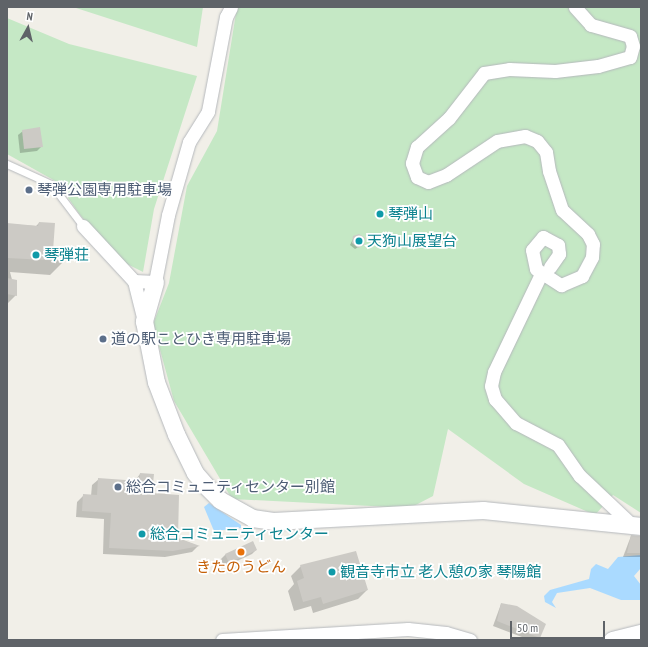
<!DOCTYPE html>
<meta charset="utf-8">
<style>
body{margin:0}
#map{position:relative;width:648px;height:647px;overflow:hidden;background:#f1efe8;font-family:"PT Sans Narrow","Noto Sans JP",sans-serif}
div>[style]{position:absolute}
.green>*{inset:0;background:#c5e8c5}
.water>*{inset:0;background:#aadaff}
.shadow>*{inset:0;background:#0003}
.building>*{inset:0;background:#cccac5}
.roads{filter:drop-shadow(0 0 1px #b5b8bc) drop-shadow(0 0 1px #b5b8bc)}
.service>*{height:7px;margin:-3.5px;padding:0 3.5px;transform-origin:3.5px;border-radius:3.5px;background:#fff}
.minor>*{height:13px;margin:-6.5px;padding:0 6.5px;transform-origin:6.5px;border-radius:6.5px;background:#fff}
.tertiary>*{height:17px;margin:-8.5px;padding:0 8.5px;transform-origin:8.5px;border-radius:8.5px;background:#fff}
.dots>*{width:11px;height:11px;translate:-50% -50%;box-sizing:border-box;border:2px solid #fff;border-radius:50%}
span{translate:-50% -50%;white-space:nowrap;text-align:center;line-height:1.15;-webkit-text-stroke:3.5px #fff;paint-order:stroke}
.service-label{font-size:15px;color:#4e5e75}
.left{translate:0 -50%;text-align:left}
.culture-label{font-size:15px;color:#0d838f}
.food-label{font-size:15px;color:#c56008}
.frame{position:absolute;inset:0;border:8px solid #5f6368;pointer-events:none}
.north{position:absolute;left:8px;top:8px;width:40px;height:40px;-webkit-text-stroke:3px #fff;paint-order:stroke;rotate:8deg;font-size:11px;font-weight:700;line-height:16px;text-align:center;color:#5f6368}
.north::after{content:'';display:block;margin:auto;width:14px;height:18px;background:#5f6368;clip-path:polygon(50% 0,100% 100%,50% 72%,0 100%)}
.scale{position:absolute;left:510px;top:621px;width:95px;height:18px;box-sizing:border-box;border:2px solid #5f6368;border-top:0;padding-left:5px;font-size:12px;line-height:14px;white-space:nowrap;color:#5f6368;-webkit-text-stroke:3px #fff;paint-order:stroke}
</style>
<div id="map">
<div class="green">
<div style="clip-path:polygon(73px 7px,203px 7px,197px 47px)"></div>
<div style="clip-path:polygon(237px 7px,641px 7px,641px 513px,613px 495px,595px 515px,524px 484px,448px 429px,433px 496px,410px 508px,232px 499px,174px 401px,153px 324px,169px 283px,187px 186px,217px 131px)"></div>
<div style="clip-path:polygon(7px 18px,69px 44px,197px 76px,154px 209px,143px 272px,123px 262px,80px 215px,57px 182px,7px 154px)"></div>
</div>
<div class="water">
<div style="clip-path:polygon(209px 503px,241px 525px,241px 528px,214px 531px,204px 507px)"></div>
<div style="clip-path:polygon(641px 555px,641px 568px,634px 576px,641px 585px,641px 600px,621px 600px,590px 588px,557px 593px,552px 602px,556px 608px,545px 602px,544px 596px,550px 590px,589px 579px,591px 569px,596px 564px,608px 569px,618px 557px)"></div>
</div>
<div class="shadow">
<div style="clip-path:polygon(23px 131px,42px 146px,37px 151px,20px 153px,18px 135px)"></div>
<div style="clip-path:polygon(39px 223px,52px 252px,65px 253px,64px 261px,50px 275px,10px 272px,16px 295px,7px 304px,7px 224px,36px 226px)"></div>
<div style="clip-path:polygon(354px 237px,364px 244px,355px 249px,350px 245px)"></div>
<div style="clip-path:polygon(140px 474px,177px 538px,198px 546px,192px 552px,165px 557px,103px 554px,104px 519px,76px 517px,77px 502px,84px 495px,91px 496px,92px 485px,99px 479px,134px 482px)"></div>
<div style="clip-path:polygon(631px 536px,641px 537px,641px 557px,623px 557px)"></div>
<div style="clip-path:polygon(253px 542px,256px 550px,252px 554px,224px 567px,221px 559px,225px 555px)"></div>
<div style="clip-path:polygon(301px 566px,367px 590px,358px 599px,313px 613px,311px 606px,294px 611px,288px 591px,294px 584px,291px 576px)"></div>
<div style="clip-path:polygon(501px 604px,539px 637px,530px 640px,493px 626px)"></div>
</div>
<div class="building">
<div style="clip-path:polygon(40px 127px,43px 147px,24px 149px,22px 130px)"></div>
<div style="clip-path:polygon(39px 222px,55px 223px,53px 251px,66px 252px,65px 261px,7px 258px,7px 223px,38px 226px)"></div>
<div style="clip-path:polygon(359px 234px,365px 238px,364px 245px,358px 248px,352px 243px,353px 236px)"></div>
<div style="clip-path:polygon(7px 278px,17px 280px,17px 296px,7px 294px)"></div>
<div style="clip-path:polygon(140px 473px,154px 474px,152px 493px,179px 495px,178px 538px,200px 546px,173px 551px,109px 548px,111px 513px,82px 511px,83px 494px,97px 495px,98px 478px,139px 481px)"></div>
<div style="clip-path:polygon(631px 535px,641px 536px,641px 553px,627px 553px)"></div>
<div style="clip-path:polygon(253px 541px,257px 550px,229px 563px,225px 554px)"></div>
<div style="clip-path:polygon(356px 551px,368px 590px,323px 604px,321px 597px,303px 602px,297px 581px,304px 578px,300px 565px)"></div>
<div style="clip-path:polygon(501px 603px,517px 606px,546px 624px,540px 638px,497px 621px)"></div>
</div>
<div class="roads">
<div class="service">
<div style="left:7px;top:164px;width:48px;rotate:24.4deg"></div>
<div style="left:51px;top:184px;width:53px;rotate:52.7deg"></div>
</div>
<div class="minor">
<div style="left:83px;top:226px;width:75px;rotate:47.2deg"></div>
<div style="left:134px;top:281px;width:41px;rotate:76deg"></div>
<div style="left:550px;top:267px;width:16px;rotate:-55deg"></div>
<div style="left:559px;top:254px;width:9px;rotate:-96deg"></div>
<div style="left:558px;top:245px;width:17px;rotate:-152deg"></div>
<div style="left:543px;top:237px;width:17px;rotate:130deg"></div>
<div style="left:532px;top:250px;width:19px;rotate:78deg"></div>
<div style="left:536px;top:269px;width:30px;rotate:33deg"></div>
<div style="left:561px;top:285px;width:23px;rotate:-23deg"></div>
<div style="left:582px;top:276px;width:21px;rotate:-62deg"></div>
<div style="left:592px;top:257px;width:13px;rotate:-86deg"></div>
<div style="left:593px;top:244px;width:11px;rotate:-117deg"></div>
<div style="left:588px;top:234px;width:35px;rotate:-137deg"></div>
<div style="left:562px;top:210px;width:41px;rotate:-108.4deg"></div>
<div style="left:549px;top:171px;width:19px;rotate:-99deg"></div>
<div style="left:546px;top:152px;width:14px;rotate:-129deg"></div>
<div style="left:537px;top:141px;width:13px;rotate:-157deg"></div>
<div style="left:525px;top:136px;width:28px;rotate:170deg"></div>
<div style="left:497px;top:141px;width:61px;rotate:146.3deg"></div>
<div style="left:446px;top:175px;width:19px;rotate:159deg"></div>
<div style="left:428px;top:182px;width:12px;rotate:-156deg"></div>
<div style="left:417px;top:177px;width:15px;rotate:-110deg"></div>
<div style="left:412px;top:163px;width:17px;rotate:-73deg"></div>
<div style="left:417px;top:147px;width:43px;rotate:-42.2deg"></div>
<div style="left:449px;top:118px;width:57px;rotate:-52.1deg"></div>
<div style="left:484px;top:73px;width:25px;rotate:-9deg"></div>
<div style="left:509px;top:69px;width:46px;rotate:2.5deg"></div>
<div style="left:555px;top:71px;width:43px;rotate:-6.6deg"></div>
<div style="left:598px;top:66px;width:33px;rotate:-16deg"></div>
<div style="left:630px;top:57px;width:11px;rotate:-75deg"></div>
<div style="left:633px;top:46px;width:10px;rotate:-107deg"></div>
<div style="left:630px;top:36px;width:41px;rotate:-164.2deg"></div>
<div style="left:591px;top:25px;width:24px;rotate:-132deg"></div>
<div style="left:539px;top:278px;width:104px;rotate:115.6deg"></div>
<div style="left:494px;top:372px;width:14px;rotate:102deg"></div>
<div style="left:491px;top:386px;width:14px;rotate:73deg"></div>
<div style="left:495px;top:399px;width:32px;rotate:49deg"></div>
<div style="left:516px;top:423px;width:47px;rotate:27.6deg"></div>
<div style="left:558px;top:445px;width:38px;rotate:55deg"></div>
<div style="left:580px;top:476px;width:70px;rotate:43.3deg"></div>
<div style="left:134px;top:281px;width:21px;rotate:3deg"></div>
<div style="left:155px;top:282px;width:68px;rotate:-79deg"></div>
<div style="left:168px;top:215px;width:76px;rotate:-74deg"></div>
<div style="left:189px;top:142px;width:36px;rotate:-58deg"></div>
<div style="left:208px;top:111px;width:96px;rotate:-79.2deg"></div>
<div style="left:226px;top:17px;width:11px;rotate:-63deg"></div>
<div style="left:222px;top:640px;width:186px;rotate:-3.4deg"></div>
<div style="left:408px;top:629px;width:38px;rotate:6deg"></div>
<div style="left:446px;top:633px;width:25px;rotate:16deg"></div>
</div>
<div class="tertiary">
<div style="left:155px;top:282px;width:41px;rotate:105.8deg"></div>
<div style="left:144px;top:321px;width:62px;rotate:78.9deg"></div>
<div style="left:156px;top:382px;width:56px;rotate:69deg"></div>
<div style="left:176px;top:434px;width:43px;rotate:64deg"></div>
<div style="left:195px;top:473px;width:18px;rotate:49deg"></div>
<div style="left:207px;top:487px;width:18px;rotate:45deg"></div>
<div style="left:220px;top:500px;width:37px;rotate:29deg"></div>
<div style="left:252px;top:518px;width:21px;rotate:8deg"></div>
<div style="left:273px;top:521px;width:210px;rotate:-3deg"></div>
<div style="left:483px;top:510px;width:159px;rotate:5.8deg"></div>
<div style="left:612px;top:640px;width:30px;rotate:-14deg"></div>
</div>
</div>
<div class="dots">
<div style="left:29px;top:190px;background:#5c6f8a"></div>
<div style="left:380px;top:214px;background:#0f9aa8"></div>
<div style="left:359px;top:241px;background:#0f9aa8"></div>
<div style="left:36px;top:255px;background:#0f9aa8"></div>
<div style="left:103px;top:339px;background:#5c6f8a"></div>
<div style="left:118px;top:487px;background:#5c6f8a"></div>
<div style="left:142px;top:534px;background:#0f9aa8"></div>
<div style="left:241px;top:552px;background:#e8710a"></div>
<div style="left:332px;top:572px;background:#0f9aa8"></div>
</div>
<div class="service-label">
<span class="left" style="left:37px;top:190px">琴弾公園専用駐車場</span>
<span class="left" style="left:111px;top:339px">道の駅ことひき専用駐車場</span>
<span class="left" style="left:126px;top:487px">総合コミュニティセンター別館</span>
</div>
<div class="culture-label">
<span class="left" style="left:388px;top:214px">琴弾山</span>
<span class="left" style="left:367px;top:241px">天狗山展望台</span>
<span class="left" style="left:44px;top:255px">琴弾荘</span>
<span class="left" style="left:150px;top:534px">総合コミュニティセンター</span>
<span class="left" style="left:340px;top:572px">観音寺市立 老人憩の家 琴陽館</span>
</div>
<div class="food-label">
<span style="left:241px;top:567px">きたのうどん</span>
</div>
<div class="frame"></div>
<div class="north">N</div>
<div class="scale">50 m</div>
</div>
